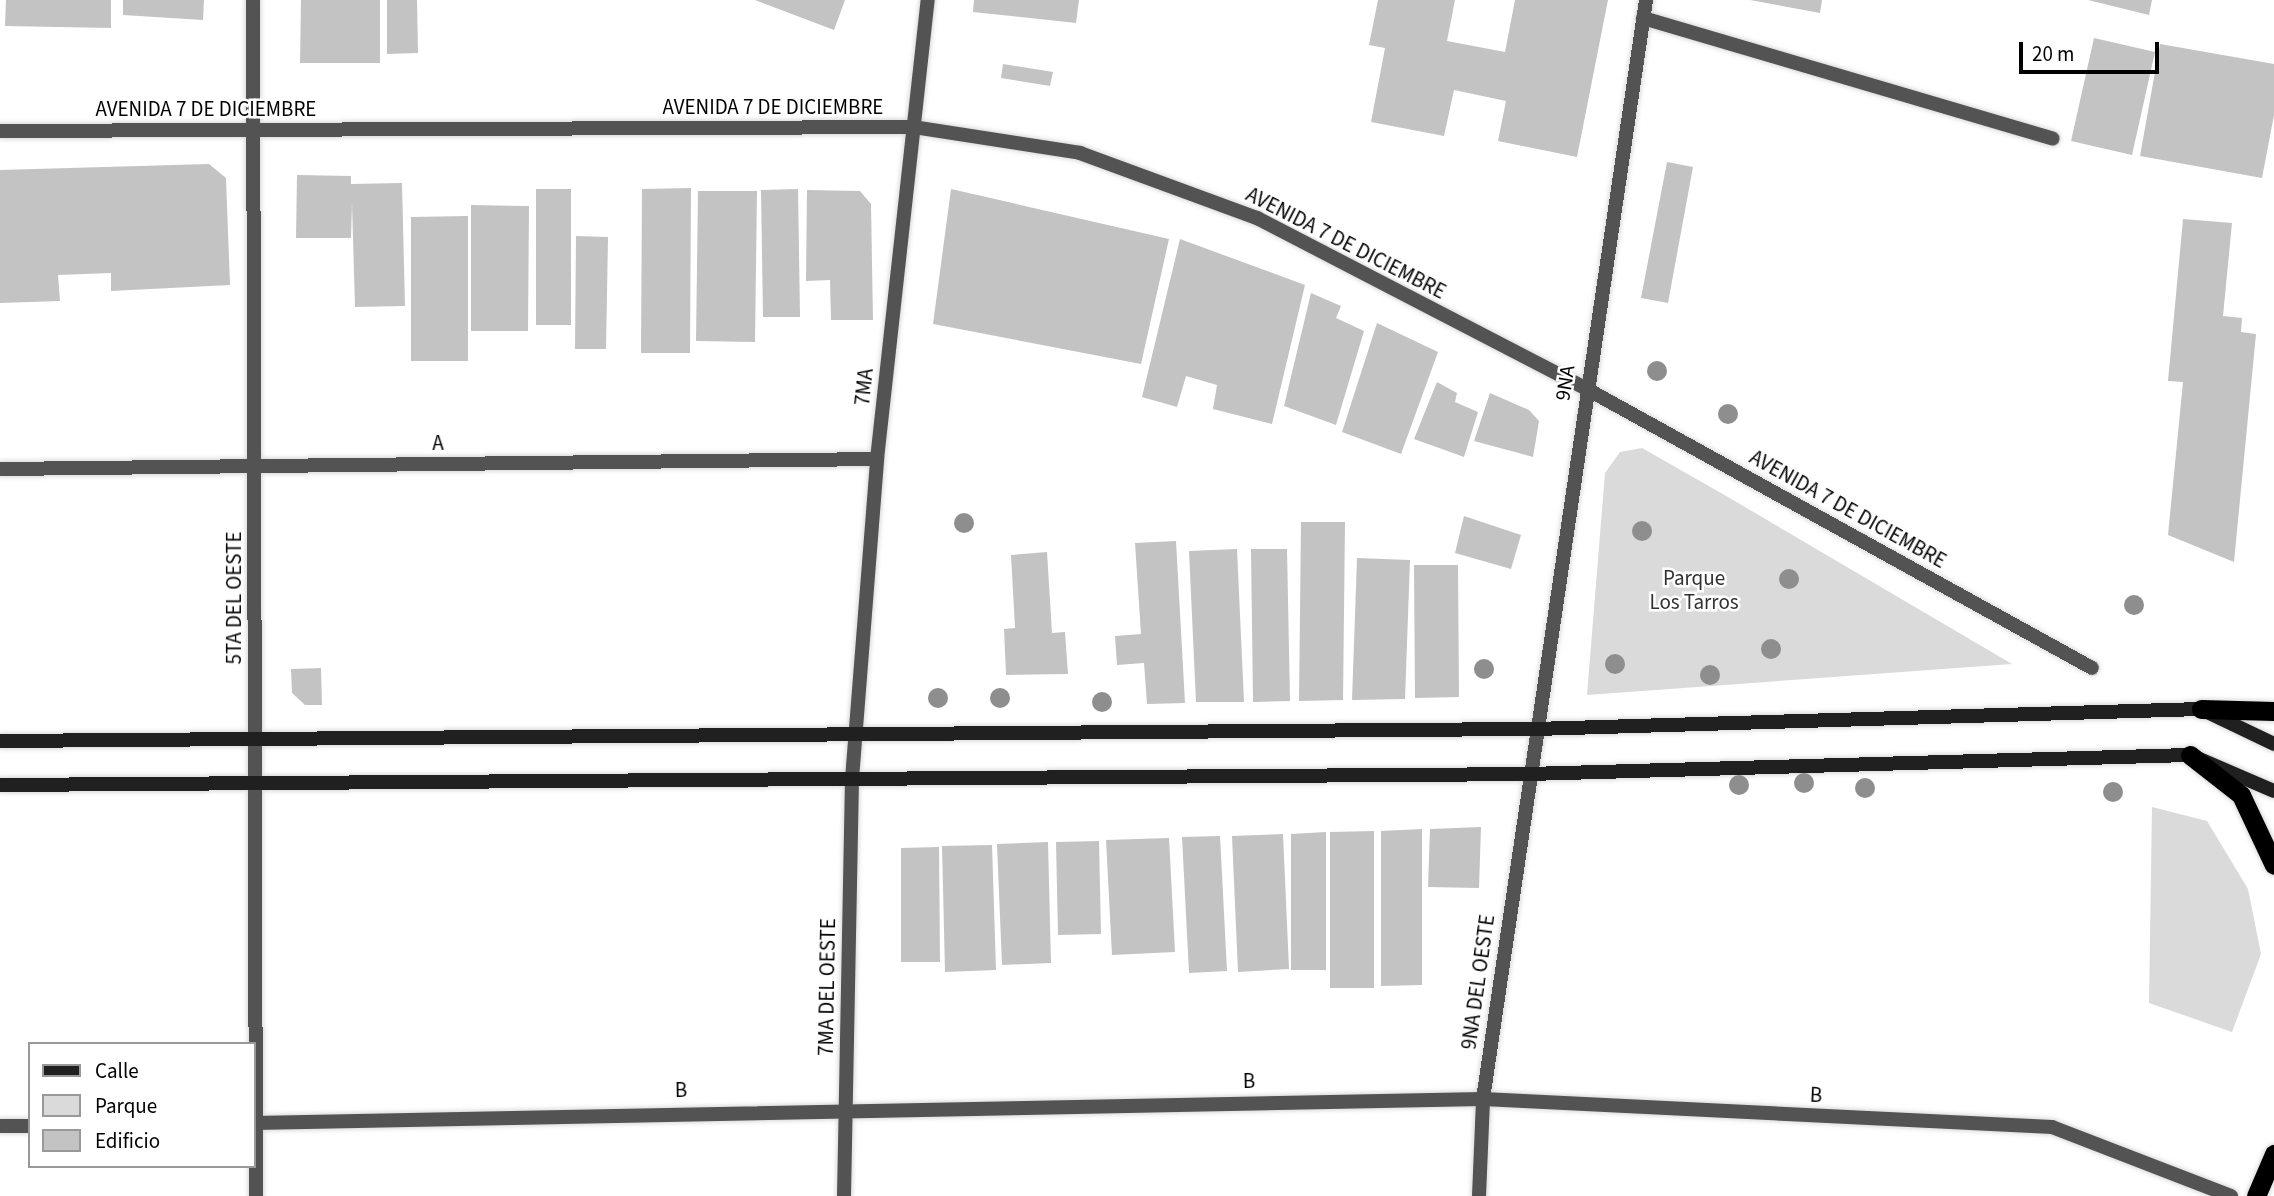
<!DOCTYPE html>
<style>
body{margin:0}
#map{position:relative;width:2274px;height:1196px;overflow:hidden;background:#fff;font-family:"Source Sans 3",sans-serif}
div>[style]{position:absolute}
.green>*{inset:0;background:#dadada}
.building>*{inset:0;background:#c3c3c3}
.roads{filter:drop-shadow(0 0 2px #dbdbdb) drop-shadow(0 0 2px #dbdbdb)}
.service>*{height:14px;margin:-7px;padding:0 7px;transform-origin:7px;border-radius:7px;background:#535353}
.minor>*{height:14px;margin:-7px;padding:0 7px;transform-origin:7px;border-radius:7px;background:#535353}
.tertiary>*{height:14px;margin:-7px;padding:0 7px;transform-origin:7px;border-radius:7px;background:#535353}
.secondary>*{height:14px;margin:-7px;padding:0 7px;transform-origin:7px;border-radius:7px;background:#202020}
.trunk>*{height:19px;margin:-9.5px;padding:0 9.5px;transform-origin:9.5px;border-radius:9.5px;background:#000}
.trees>*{width:20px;height:20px;margin:-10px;border-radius:50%;background:#8e8e8e}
span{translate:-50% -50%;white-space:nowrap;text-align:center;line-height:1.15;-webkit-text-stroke:5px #fff;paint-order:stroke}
.street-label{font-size:21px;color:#000}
.park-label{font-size:21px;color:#313131}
.legend{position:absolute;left:28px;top:1042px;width:228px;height:126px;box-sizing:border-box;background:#fff;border:2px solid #999;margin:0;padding:9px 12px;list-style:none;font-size:21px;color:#000}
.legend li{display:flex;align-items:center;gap:14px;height:35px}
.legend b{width:35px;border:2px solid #999}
.scale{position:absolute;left:2019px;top:42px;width:140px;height:32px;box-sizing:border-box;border:4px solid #000;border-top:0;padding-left:9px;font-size:21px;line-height:24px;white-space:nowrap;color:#000;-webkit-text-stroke:5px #fff;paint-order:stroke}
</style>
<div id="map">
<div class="green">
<div style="clip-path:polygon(1642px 448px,1728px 497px,2012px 664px,1587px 695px,1605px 473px,1620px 452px)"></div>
<div style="clip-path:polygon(2152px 807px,2207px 821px,2248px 889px,2261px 954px,2232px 1032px,2149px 1003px)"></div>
</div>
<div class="building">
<div style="clip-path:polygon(6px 0,111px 0,111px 28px,5px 26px)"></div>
<div style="clip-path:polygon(123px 0,204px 0,203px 20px,123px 15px)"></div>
<div style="clip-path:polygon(301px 0,380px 0,380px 63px,300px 63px)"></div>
<div style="clip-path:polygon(387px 0,417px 0,418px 53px,387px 54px)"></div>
<div style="clip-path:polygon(755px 0,845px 0,834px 30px)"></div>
<div style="clip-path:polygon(974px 0,1079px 0,1076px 23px,973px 12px)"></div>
<div style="clip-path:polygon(1378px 0,1455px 0,1447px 41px,1505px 52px,1515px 0,1608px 0,1577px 157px,1498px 141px,1506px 101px,1454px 90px,1444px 136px,1371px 122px,1385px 48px,1369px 45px)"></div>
<div style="clip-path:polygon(1750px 0,1822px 0,1820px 13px)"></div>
<div style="clip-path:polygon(2088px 0,2152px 0,2149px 15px)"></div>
<div style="clip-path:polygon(2094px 38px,2155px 52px,2132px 155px,2071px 141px)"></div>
<div style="clip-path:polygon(2160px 44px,2274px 64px,2274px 115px,2262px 178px,2140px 156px)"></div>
<div style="clip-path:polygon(1003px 64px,1053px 72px,1050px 86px,1001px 78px)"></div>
<div style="clip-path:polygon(1667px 162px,1693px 167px,1668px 303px,1641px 298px)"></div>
<div style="clip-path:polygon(209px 164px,226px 178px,230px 285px,111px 291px,111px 273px,58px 275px,60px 301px,0 303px,0 170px)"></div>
<div style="clip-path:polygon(297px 175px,351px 176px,351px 184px,402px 183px,405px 306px,355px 307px,352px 203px,351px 238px,296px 238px)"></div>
<div style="clip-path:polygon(691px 188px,690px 353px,641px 353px,642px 189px)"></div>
<div style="clip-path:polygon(536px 189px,571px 189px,571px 325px,536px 325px)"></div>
<div style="clip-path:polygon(798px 189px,800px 317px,763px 317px,761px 190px)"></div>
<div style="clip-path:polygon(951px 189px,1169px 239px,1141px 364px,933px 324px)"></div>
<div style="clip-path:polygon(807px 190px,860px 191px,871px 204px,873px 320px,831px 320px,830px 280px,806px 281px)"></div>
<div style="clip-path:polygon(698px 191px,757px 191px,755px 342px,696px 341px)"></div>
<div style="clip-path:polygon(471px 205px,529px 206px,528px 331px,471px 331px)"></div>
<div style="clip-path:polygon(468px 216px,468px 361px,411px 361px,411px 217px)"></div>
<div style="clip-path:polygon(2183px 219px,2232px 223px,2223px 316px,2242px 318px,2241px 332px,2256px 334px,2234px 562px,2168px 535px,2183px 382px,2168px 381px)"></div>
<div style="clip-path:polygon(576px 236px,608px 237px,606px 349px,575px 349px)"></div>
<div style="clip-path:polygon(1180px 239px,1305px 285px,1272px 424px,1213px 409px,1217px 385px,1186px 376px,1177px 407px,1142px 397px)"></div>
<div style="clip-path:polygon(1311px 293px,1341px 306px,1336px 318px,1364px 331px,1336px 425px,1284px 406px)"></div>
<div style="clip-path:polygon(1377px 323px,1438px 352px,1401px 454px,1342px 432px)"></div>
<div style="clip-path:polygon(1437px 382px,1457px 393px,1455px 402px,1478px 412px,1464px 457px,1414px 439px)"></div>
<div style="clip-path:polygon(1490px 393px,1529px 410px,1539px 421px,1533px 457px,1474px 441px)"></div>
<div style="clip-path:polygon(1464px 516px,1521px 535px,1511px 569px,1455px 553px)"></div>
<div style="clip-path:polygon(1301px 522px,1345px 522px,1343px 700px,1299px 701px)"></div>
<div style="clip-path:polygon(1176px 541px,1185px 703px,1147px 704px,1144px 663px,1117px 665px,1115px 636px,1141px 634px,1135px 543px)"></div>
<div style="clip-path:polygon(1237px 549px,1244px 702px,1196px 702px,1189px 551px)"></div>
<div style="clip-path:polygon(1251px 549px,1287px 549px,1290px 701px,1253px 702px)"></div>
<div style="clip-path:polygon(1047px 552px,1052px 633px,1065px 632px,1068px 674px,1006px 675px,1004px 629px,1015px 628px,1011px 555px)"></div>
<div style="clip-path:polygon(1357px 558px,1410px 560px,1405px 699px,1352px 700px)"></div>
<div style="clip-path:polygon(1414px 565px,1458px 565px,1459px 697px,1415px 698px)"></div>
<div style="clip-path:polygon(321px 668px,322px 705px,305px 705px,292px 693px,291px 669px)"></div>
<div style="clip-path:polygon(1481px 827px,1479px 888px,1428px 887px,1430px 829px)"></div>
<div style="clip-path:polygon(1422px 829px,1422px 985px,1381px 986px,1381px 831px)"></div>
<div style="clip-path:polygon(1374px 831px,1374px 988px,1330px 988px,1330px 832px)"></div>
<div style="clip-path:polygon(1326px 832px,1326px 970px,1291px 970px,1291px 834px)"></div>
<div style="clip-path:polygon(1283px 834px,1289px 969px,1238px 972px,1232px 836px)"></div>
<div style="clip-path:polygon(1220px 836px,1227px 971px,1189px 973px,1182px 837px)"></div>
<div style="clip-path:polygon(1169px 838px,1175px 952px,1112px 955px,1106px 840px)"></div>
<div style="clip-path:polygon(1099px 841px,1101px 934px,1058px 935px,1056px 842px)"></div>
<div style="clip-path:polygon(1048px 842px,1051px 963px,1002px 965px,997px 844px)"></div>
<div style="clip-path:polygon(992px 845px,996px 970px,945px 972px,942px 846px)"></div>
<div style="clip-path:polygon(939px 847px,940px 962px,901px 962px,901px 848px)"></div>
</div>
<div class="roads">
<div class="service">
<div style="left:1585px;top:388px;width:579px;rotate:28.91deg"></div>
</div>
<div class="minor">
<div style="left:253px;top:0;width:1196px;rotate:89.86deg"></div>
<div style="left:1643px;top:18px;width:427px;rotate:16.4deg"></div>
<div style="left:0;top:131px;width:913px;rotate:-0.25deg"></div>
<div style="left:913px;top:127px;width:169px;rotate:8.8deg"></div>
<div style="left:1080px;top:153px;width:189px;rotate:20.2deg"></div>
<div style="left:1257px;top:218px;width:369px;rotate:27.4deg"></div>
<div style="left:0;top:469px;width:877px;rotate:-0.65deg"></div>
<div style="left:254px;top:1123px;width:1229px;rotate:-1.12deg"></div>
<div style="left:1483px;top:1099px;width:570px;rotate:2.82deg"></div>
<div style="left:2052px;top:1127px;width:192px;rotate:21.1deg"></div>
<div style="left:0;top:1126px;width:30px"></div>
<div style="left:844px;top:1196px;width:417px;rotate:-88.9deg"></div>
<div style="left:1479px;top:1196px;width:97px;rotate:-87.6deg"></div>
<div style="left:1483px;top:1099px;width:1111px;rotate:-81.56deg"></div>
</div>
<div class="tertiary">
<div style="left:852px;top:779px;width:321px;rotate:-85.5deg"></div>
<div style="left:877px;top:459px;width:462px;rotate:-83.7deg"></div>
</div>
<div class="secondary">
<div style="left:0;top:741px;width:1535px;rotate:-0.45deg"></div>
<div style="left:1535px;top:729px;width:666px;rotate:-1.72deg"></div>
<div style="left:2201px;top:709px;width:81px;rotate:25.6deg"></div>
<div style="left:0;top:785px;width:1529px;rotate:-0.41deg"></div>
<div style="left:1529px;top:774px;width:661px;rotate:-1.65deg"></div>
<div style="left:2190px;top:755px;width:91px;rotate:23.2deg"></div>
</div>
<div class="trunk">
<div style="left:2201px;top:709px;width:73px;rotate:1.6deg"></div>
<div style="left:2190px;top:755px;width:65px;rotate:38.1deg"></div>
<div style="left:2241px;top:795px;width:77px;rotate:64.8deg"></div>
<div style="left:2256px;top:1196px;width:46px;rotate:-66.8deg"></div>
</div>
</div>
<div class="trees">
<div style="left:1657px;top:371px"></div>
<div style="left:1728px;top:414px"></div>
<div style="left:964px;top:523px"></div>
<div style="left:1642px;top:531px"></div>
<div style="left:1789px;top:579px"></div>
<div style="left:2134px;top:605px"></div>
<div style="left:1771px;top:649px"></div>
<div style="left:1615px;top:664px"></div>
<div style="left:1484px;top:669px"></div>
<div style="left:1710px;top:675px"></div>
<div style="left:938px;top:698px"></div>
<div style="left:1000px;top:698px"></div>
<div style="left:1102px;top:702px"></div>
<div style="left:1804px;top:783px"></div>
<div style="left:1739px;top:785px"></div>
<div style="left:1865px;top:788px"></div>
<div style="left:2113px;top:792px"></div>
</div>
<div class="street-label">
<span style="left:773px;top:107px">AVENIDA 7 DE DICIEMBRE</span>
<span style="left:206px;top:109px">AVENIDA 7 DE DICIEMBRE</span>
<span style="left:1346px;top:243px;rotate:27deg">AVENIDA 7 DE DICIEMBRE</span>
<span style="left:1565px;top:383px;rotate:-81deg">9NA</span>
<span style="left:864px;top:387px;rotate:-84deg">7MA</span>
<span style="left:438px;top:443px;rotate:-1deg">A</span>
<span style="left:1848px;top:509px;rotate:29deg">AVENIDA 7 DE DICIEMBRE</span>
<span style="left:234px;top:598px;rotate:-90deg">5TA DEL OESTE</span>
<span style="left:1478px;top:982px;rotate:-82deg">9NA DEL OESTE</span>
<span style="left:827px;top:987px;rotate:-89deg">7MA DEL OESTE</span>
<span style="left:1249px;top:1081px;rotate:-1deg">B</span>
<span style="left:681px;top:1090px;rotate:-1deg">B</span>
<span style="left:1816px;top:1095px;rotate:3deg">B</span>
</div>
<div class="park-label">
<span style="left:1694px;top:590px">Parque<br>Los Tarros</span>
</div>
<ul class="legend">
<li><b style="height:9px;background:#202020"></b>Calle</li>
<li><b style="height:19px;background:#dadada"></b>Parque</li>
<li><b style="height:19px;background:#c3c3c3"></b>Edificio</li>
</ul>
<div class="scale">20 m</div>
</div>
